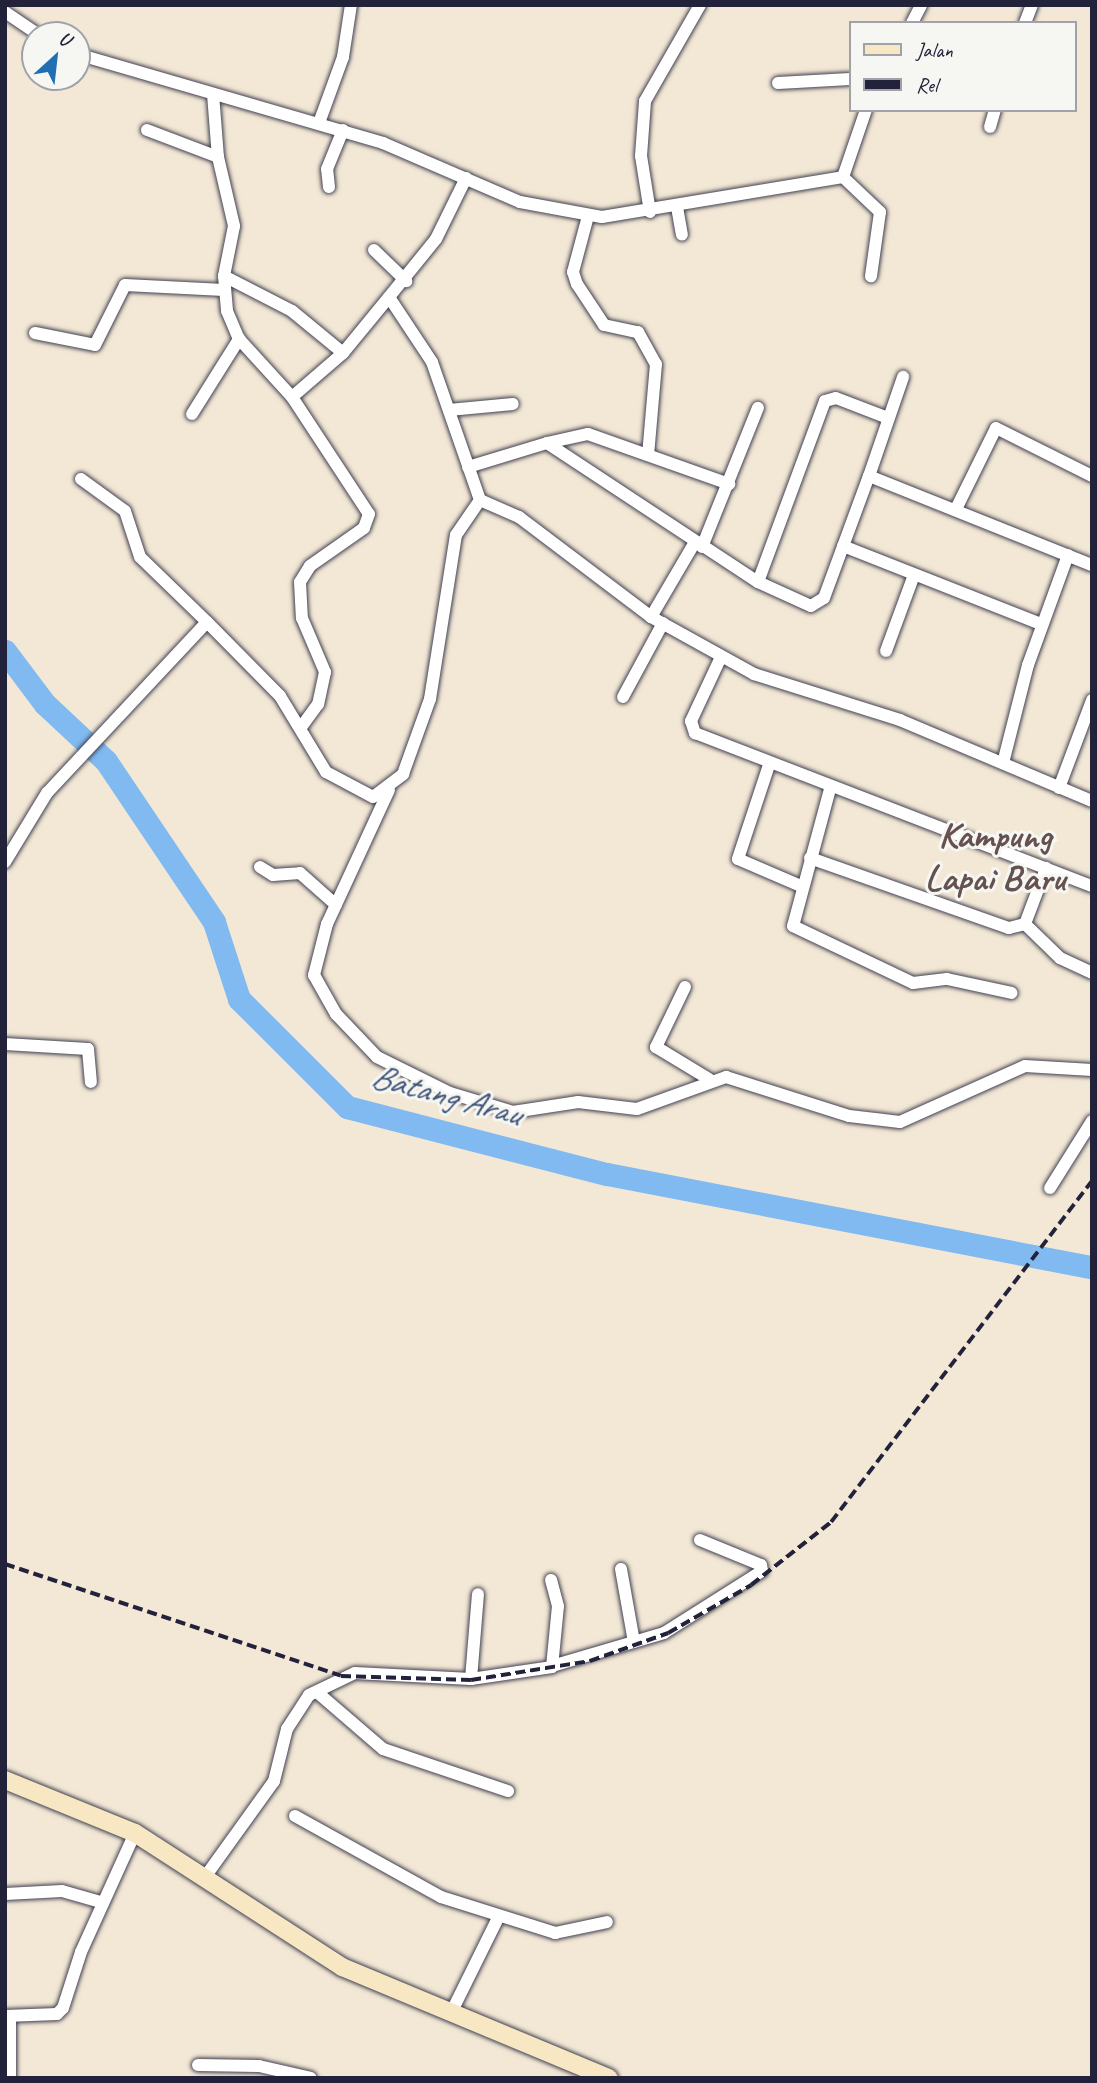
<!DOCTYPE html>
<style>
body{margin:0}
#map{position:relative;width:1097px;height:2083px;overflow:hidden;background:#f3e8d5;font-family:Caveat,sans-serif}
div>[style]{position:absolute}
.river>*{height:23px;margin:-11.5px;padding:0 11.5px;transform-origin:11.5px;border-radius:11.5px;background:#80baf1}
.roads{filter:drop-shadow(0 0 2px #414052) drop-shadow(0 0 2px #414052)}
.street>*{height:12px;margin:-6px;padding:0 6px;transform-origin:6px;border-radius:6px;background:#fff}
.secondary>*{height:18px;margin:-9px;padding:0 9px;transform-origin:9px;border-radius:9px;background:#f7e8c3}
.rail>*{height:3.5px;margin-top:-1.75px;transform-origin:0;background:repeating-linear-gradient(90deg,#22223b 0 10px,transparent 0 15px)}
span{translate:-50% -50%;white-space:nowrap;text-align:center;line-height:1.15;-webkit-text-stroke:6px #f6f6f2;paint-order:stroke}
.water-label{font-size:35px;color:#43577b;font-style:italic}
.quarter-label{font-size:37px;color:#665151;font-weight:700}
.frame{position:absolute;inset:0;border:7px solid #22223b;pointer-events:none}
.legend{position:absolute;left:849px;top:21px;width:228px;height:91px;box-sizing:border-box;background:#f6f6f2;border:2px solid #a1a1a9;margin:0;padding:9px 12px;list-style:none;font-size:21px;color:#22223b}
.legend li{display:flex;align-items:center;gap:14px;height:35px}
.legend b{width:35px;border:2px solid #a1a1a9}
.north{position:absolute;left:21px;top:21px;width:70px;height:70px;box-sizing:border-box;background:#f6f6f2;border:2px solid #a1a1a9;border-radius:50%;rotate:27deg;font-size:19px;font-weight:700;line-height:28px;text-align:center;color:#22223b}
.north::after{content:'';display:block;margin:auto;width:24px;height:32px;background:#1f6fb2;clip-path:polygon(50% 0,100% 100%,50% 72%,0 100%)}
</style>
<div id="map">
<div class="river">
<div style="left:5px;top:651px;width:66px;rotate:53deg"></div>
<div style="left:45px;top:704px;width:83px;rotate:43.1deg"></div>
<div style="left:106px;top:761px;width:194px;rotate:56.1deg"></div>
<div style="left:214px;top:922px;width:81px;rotate:72deg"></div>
<div style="left:239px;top:999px;width:153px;rotate:45deg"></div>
<div style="left:347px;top:1107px;width:268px;rotate:14.5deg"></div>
<div style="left:607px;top:1174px;width:494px;rotate:10.9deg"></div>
</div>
<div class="roads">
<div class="street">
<div style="left:5px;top:12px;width:41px;rotate:34.1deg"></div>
<div style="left:912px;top:23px;width:20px;rotate:-63deg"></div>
<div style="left:1025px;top:23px;width:19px;rotate:-69deg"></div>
<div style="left:77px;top:54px;width:319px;rotate:16.2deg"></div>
<div style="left:383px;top:143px;width:149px;rotate:23.3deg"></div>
<div style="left:520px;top:202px;width:83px;rotate:10.4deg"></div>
<div style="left:602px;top:217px;width:244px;rotate:-9.4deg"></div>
<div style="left:843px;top:177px;width:71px;rotate:-71.1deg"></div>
<div style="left:778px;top:83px;width:72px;rotate:-3.2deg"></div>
<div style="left:213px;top:94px;width:63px;rotate:85.5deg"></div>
<div style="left:218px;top:157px;width:71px;rotate:76.9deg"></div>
<div style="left:234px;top:226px;width:51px;rotate:101.3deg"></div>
<div style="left:224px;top:276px;width:35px;rotate:85deg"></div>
<div style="left:227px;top:311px;width:30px;rotate:67deg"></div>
<div style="left:239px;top:339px;width:79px;rotate:47.6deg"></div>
<div style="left:292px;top:397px;width:140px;rotate:56.7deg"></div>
<div style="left:369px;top:514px;width:15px;rotate:110deg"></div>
<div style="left:364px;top:528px;width:66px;rotate:144.9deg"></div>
<div style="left:310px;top:566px;width:19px;rotate:122deg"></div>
<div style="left:300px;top:582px;width:36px;rotate:87deg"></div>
<div style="left:302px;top:618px;width:59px;rotate:66.9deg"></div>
<div style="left:325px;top:672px;width:33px;rotate:102deg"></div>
<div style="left:318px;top:704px;width:27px;rotate:126deg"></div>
<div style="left:319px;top:123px;width:70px;rotate:-70deg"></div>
<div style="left:343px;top:57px;width:53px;rotate:-81.3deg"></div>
<div style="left:990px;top:127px;width:18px;rotate:-74deg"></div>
<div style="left:147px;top:130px;width:76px;rotate:20.8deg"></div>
<div style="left:843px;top:177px;width:51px;rotate:43.4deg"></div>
<div style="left:880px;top:212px;width:65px;rotate:98deg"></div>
<div style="left:329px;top:187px;width:18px;rotate:-96deg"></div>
<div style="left:327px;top:169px;width:42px;rotate:-67.7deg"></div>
<div style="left:677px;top:207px;width:28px;rotate:80deg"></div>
<div style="left:650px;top:212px;width:57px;rotate:-99.1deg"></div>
<div style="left:641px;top:156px;width:55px;rotate:-85.8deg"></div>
<div style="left:645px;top:101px;width:111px;rotate:-60.2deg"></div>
<div style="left:588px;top:216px;width:58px;rotate:105deg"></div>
<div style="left:573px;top:272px;width:13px;rotate:72deg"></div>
<div style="left:577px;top:284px;width:49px;rotate:56.6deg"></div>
<div style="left:604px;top:325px;width:35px;rotate:12deg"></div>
<div style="left:638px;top:332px;width:37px;rotate:61deg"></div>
<div style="left:656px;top:364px;width:91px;rotate:95deg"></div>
<div style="left:374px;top:250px;width:45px;rotate:44.1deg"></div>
<div style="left:224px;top:276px;width:76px;rotate:27.2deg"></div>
<div style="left:292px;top:311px;width:66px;rotate:39.5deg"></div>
<div style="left:35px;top:333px;width:61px;rotate:11.3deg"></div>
<div style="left:95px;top:345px;width:67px;rotate:-63.4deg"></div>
<div style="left:125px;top:285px;width:99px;rotate:2.9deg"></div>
<div style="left:292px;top:397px;width:67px;rotate:-40.8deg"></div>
<div style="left:343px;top:353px;width:72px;rotate:-50.6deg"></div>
<div style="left:449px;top:410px;width:64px;rotate:-5.4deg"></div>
<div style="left:192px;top:414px;width:89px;rotate:-57.9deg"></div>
<div style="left:547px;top:443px;width:42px;rotate:-12.4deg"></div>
<div style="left:588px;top:434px;width:150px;rotate:19.5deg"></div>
<div style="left:468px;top:467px;width:83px;rotate:-16.9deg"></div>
<div style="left:547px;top:443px;width:253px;rotate:33.4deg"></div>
<div style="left:758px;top:582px;width:58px;rotate:24.4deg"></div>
<div style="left:811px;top:606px;width:15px;rotate:-32deg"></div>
<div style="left:824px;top:598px;width:130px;rotate:-69.8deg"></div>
<div style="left:869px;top:476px;width:240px;rotate:21.8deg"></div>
<div style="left:869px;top:476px;width:105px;rotate:-71deg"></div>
<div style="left:81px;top:479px;width:54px;rotate:36deg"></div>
<div style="left:125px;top:511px;width:48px;rotate:71.9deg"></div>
<div style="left:140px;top:557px;width:93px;rotate:44.1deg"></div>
<div style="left:480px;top:500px;width:43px;rotate:23.6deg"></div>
<div style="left:519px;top:517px;width:166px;rotate:37.1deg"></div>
<div style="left:651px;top:617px;width:118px;rotate:29deg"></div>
<div style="left:754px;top:674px;width:153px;rotate:17.5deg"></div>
<div style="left:900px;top:720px;width:208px;rotate:22.9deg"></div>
<div style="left:956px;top:509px;width:90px;rotate:-63.7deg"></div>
<div style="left:996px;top:428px;width:107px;rotate:26.6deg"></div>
<div style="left:843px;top:546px;width:213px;rotate:21.5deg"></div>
<div style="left:702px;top:547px;width:150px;rotate:-68.1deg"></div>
<div style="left:758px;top:582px;width:193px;rotate:-69.7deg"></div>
<div style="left:825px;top:401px;width:11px;rotate:-15deg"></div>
<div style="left:836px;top:398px;width:56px;rotate:21deg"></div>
<div style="left:651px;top:617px;width:87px;rotate:-59.6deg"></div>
<div style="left:886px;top:651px;width:81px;rotate:-69.8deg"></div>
<div style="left:721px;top:657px;width:71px;rotate:115.1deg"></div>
<div style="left:691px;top:721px;width:13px;rotate:72deg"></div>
<div style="left:695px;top:733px;width:425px;rotate:21.1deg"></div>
<div style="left:623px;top:697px;width:84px;rotate:-61.6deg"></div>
<div style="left:1003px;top:763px;width:101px;rotate:-75.7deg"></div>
<div style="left:1028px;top:665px;width:117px;rotate:-70deg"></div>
<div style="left:769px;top:765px;width:99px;rotate:108.3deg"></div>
<div style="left:738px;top:859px;width:69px;rotate:23.2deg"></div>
<div style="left:1059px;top:788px;width:94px;rotate:-69.4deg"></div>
<div style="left:830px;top:789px;width:142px;rotate:105.1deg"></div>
<div style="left:793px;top:926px;width:133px;rotate:25.4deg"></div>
<div style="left:913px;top:983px;width:34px;rotate:-7deg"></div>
<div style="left:947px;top:979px;width:66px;rotate:12.2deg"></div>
<div style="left:389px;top:790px;width:148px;rotate:114.8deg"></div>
<div style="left:327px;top:924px;width:53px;rotate:104.3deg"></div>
<div style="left:314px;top:975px;width:45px;rotate:60.6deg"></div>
<div style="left:336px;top:1014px;width:59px;rotate:46.4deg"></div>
<div style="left:377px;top:1057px;width:81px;rotate:26.3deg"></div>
<div style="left:450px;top:1093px;width:66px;rotate:16.8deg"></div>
<div style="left:513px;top:1112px;width:66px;rotate:-8.7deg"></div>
<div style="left:578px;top:1102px;width:59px;rotate:6.8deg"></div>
<div style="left:637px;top:1109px;width:95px;rotate:-19.8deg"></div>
<div style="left:726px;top:1077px;width:129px;rotate:17.6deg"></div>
<div style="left:849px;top:1116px;width:51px;rotate:6.7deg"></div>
<div style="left:900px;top:1122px;width:137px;rotate:-24.1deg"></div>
<div style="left:1025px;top:1066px;width:67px;rotate:3.4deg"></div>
<div style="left:810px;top:858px;width:211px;rotate:19.4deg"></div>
<div style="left:1009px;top:928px;width:16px;rotate:-14deg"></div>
<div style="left:1025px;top:924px;width:60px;rotate:-69.4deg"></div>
<div style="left:5px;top:862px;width:81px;rotate:-58.7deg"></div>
<div style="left:47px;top:793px;width:234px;rotate:-46.9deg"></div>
<div style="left:207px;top:622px;width:104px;rotate:45.4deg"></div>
<div style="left:280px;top:696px;width:89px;rotate:58.8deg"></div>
<div style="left:326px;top:772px;width:53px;rotate:28deg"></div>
<div style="left:373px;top:797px;width:38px;rotate:-37deg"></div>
<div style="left:403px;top:774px;width:80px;rotate:-70.2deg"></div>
<div style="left:430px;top:699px;width:166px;rotate:-81deg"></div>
<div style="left:456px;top:535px;width:42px;rotate:-55.6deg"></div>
<div style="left:480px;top:500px;width:146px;rotate:-109.2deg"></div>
<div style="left:432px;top:362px;width:78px;rotate:-123.5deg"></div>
<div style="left:389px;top:297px;width:75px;rotate:-51deg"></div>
<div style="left:436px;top:239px;width:68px;rotate:-63.8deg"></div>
<div style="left:260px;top:867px;width:15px;rotate:32deg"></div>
<div style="left:273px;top:875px;width:27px;rotate:-4deg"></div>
<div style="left:300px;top:873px;width:48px;rotate:41.6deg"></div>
<div style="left:1025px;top:924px;width:49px;rotate:44.2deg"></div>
<div style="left:1060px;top:958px;width:35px;rotate:25deg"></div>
<div style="left:685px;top:987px;width:67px;rotate:115.8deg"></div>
<div style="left:656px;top:1047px;width:62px;rotate:31.1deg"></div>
<div style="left:5px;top:1044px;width:83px;rotate:3.4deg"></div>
<div style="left:88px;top:1049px;width:33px;rotate:85deg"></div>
<div style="left:1050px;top:1188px;width:79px;rotate:-57.9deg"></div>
<div style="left:621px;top:1569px;width:74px;rotate:79.9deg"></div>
<div style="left:552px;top:1666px;width:117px;rotate:-16.4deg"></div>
<div style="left:664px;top:1633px;width:116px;rotate:-32.3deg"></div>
<div style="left:762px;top:1571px;width:6px;rotate:-99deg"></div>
<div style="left:761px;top:1565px;width:66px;rotate:-157.7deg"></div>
<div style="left:471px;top:1679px;width:85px;rotate:-85.3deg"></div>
<div style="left:318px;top:1693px;width:86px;rotate:40.7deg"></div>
<div style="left:383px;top:1749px;width:132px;rotate:18.6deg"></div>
<div style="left:295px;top:1816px;width:167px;rotate:29deg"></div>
<div style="left:441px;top:1897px;width:120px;rotate:17.5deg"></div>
<div style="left:555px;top:1933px;width:53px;rotate:-11.9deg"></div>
<div style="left:205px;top:1877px;width:118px;rotate:-54.3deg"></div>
<div style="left:274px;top:1781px;width:54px;rotate:-76deg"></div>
<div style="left:287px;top:1729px;width:40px;rotate:-57.1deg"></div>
<div style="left:309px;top:1695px;width:51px;rotate:-25.6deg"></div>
<div style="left:355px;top:1673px;width:116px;rotate:3deg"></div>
<div style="left:471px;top:1679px;width:82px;rotate:-8.4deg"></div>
<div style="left:552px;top:1667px;width:61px;rotate:-84.4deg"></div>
<div style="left:558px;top:1606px;width:27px;rotate:-105deg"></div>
<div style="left:5px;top:1894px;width:57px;rotate:-3deg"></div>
<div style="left:62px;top:1891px;width:41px;rotate:15.8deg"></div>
<div style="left:452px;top:2011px;width:106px;rotate:-63.7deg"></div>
<div style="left:5px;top:2016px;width:52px;rotate:-2.2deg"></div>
<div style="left:57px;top:2014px;width:8px;rotate:-45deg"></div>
<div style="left:63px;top:2008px;width:59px;rotate:-72.2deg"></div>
<div style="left:81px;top:1952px;width:131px;rotate:-65.6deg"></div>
<div style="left:198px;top:2065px;width:61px;rotate:0.9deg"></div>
<div style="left:259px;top:2066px;width:53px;rotate:13deg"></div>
<div style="left:10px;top:2078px;width:61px;rotate:-90deg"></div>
</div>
<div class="secondary">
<div style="left:5px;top:1780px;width:140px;rotate:22.2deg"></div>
<div style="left:135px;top:1833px;width:247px;rotate:32.9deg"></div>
<div style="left:342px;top:1967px;width:289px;rotate:22.6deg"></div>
</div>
</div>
<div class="rail">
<div style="left:5px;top:1564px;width:354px;rotate:18.4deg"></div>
<div style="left:341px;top:1676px;width:130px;rotate:1.8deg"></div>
<div style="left:471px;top:1680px;width:121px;rotate:-9.1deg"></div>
<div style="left:590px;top:1661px;width:83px;rotate:-19.7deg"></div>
<div style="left:668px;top:1633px;width:96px;rotate:-30deg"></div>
<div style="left:751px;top:1585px;width:102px;rotate:-38.2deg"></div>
<div style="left:831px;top:1522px;width:429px;rotate:-52.6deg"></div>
</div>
<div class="water-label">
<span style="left:446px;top:1095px;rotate:15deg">Batang Arau</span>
</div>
<div class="quarter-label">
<span style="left:995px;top:857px">Kampung<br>Lapai Baru</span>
</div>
<div class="frame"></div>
<ul class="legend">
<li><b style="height:9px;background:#f7e8c3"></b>Jalan</li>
<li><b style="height:9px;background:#22223b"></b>Rel</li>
</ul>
<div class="north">U</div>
</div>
